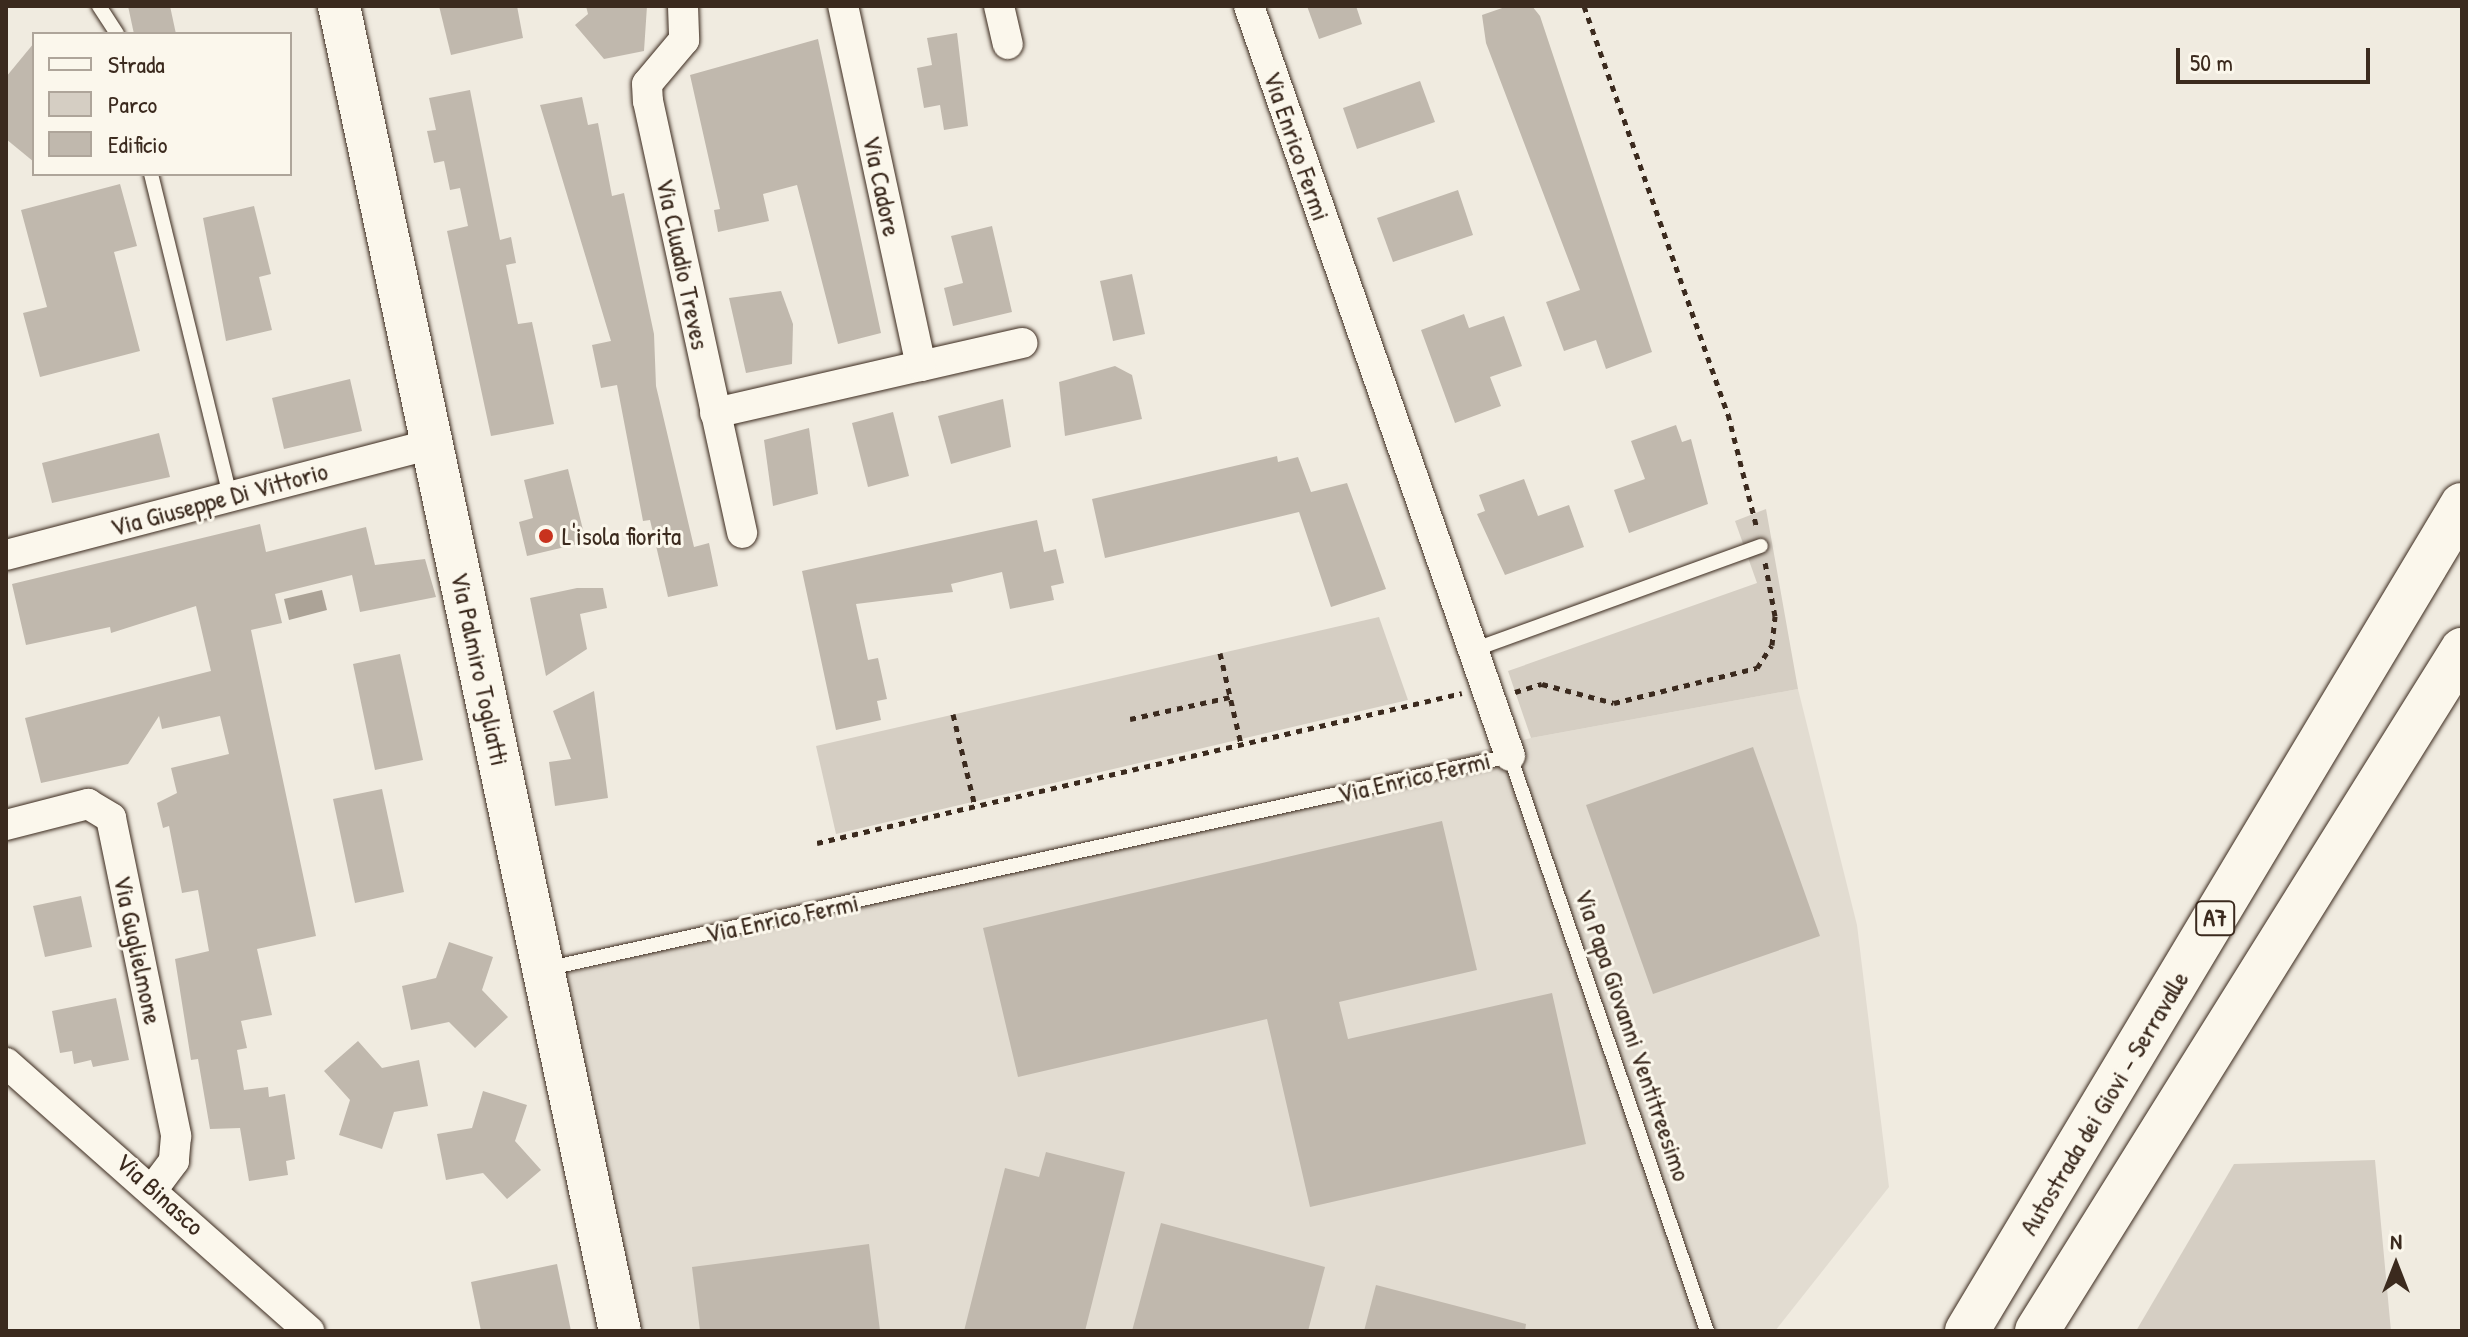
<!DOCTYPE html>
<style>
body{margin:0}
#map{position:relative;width:2468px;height:1337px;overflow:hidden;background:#f0ebe0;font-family:"Patrick Hand",sans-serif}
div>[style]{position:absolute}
.built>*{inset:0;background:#e2dcd1}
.green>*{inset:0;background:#d5cec3}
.water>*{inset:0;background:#aca397}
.building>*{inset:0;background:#c0b8ad}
.path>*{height:5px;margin-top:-2.5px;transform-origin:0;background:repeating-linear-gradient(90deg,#3b2a1e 0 6px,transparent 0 12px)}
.roads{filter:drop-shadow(0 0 2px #3b2a1e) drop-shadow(0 0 2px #3b2a1e)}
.lane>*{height:14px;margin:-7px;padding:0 7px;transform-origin:7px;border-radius:7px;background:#fbf7ec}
.street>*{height:30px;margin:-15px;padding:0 15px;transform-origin:15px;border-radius:15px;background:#fbf7ec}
.secondary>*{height:42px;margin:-21px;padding:0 21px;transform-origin:21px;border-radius:21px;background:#fbf7ec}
.highway>*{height:44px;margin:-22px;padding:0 22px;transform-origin:22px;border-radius:22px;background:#fbf7ec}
.dots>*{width:22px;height:22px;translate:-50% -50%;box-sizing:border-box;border:4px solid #fbf7ec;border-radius:50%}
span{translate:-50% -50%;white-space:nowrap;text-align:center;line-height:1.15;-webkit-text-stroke:6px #fbf7ec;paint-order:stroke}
.shield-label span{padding:2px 6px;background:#fbf7ec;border:2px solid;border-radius:6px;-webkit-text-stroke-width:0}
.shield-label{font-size:24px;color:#3b2a1e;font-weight:700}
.street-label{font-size:26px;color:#3b2a1e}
.poi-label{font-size:26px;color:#3b2a1e}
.left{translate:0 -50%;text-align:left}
.frame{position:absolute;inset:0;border:8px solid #3b2a1e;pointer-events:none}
.legend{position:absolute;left:32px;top:32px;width:260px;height:144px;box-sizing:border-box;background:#fbf7ec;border:2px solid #aea59a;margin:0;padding:10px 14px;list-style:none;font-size:24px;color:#3b2a1e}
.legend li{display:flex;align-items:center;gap:16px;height:40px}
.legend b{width:40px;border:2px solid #aea59a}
.north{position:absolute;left:2356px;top:1225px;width:80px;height:80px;-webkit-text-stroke:6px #fbf7ec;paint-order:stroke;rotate:0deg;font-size:22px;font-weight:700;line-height:32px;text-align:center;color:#3b2a1e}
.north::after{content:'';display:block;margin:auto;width:28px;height:36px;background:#3b2a1e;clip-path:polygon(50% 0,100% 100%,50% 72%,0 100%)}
.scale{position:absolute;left:2176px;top:48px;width:194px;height:36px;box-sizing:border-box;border:4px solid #3b2a1e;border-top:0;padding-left:10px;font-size:24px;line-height:28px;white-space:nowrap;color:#3b2a1e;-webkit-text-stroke:6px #fbf7ec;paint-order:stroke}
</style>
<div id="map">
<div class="built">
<div style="clip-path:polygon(1798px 689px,1857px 925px,1889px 1187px,1775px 1331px,635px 1331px,554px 977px,1531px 738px)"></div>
</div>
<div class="green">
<div style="clip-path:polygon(1766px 509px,1798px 689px,1531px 738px,1508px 671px,1757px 583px,1735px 521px)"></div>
<div style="clip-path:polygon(1379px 617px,1408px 700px,836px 834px,816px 746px)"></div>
<div style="clip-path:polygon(2375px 1160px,2391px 1331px,2136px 1331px,2234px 1164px)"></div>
</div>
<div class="water">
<div style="clip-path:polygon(322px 590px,327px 610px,289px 620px,284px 599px)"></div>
</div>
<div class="building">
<div style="clip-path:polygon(128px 6px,170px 6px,176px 34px,134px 34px)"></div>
<div style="clip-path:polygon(439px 6px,517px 6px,523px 38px,451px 55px)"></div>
<div style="clip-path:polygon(586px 6px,647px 6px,644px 51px,604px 59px,575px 25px,588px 14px)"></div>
<div style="clip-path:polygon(1307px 6px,1356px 6px,1362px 24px,1319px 39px)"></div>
<div style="clip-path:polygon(1508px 6px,1532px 6px,1540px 16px,1652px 352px,1606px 369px,1596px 340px,1564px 351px,1546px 302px,1580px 290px,1486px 43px,1482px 15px)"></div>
<div style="clip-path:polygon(957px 33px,968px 126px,944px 130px,940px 105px,924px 108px,917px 68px,932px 65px,927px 38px)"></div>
<div style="clip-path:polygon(818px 39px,881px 333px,838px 344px,797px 185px,763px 194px,769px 221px,718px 232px,714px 210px,720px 209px,690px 75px)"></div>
<div style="clip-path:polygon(34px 43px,34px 162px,6px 139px,6px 77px)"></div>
<div style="clip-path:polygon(1420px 81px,1435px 122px,1357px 149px,1343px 108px)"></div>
<div style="clip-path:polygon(470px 90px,500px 240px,511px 237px,516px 263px,506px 265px,518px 324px,532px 322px,554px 424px,491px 436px,447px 231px,468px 226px,460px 188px,450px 190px,444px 161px,434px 163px,427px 131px,436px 130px,429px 98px)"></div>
<div style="clip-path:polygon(582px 97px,588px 125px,598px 123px,612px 196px,624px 193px,654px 334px,656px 386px,694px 547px,709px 543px,718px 586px,668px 597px,650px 520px,643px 521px,617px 385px,601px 388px,592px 345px,611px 341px,540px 105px)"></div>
<div style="clip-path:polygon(120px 184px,137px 246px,114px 252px,140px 351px,40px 377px,23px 313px,47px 307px,21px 210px)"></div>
<div style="clip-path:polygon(1458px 190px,1473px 235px,1393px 262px,1377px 218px)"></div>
<div style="clip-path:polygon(254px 206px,271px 274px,259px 277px,272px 330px,226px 341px,203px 218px)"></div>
<div style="clip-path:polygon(992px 226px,1012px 312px,953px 326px,944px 288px,963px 283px,951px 236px)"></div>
<div style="clip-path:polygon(1132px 274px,1145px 334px,1113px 341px,1100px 281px)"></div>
<div style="clip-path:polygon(781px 291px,793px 324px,792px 364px,746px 373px,729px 298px)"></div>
<div style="clip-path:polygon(1464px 314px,1469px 328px,1504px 316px,1522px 366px,1490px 377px,1501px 406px,1455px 423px,1421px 330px)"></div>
<div style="clip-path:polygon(1115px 366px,1132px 375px,1142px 419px,1065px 436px,1059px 382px)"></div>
<div style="clip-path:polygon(350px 379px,362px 431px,284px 449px,272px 398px)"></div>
<div style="clip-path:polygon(1003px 399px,1011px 447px,951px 464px,938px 416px)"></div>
<div style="clip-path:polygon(893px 412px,909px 476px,868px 487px,852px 423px)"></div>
<div style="clip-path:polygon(1676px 425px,1682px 442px,1691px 439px,1708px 504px,1629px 533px,1614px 490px,1645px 479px,1631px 441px)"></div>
<div style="clip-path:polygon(809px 428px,818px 494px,773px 506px,764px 440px)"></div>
<div style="clip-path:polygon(159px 433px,170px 477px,52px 503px,42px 463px)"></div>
<div style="clip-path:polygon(1277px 456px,1278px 462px,1298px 457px,1311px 492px,1347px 483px,1386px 589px,1331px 607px,1299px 512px,1105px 558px,1092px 499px)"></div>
<div style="clip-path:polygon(568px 469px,586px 542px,527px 556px,519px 522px,533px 518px,524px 480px)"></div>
<div style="clip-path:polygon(1524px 479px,1538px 516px,1569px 505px,1584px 547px,1505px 575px,1477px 514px,1485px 511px,1479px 495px)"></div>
<div style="clip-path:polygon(1037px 520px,1044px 552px,1056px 549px,1064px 583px,1051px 586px,1054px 600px,1010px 609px,1002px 572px,951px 584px,953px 592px,856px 604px,868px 660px,878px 658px,887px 699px,877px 701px,881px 720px,836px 730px,802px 571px)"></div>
<div style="clip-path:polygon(260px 524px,266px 552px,366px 527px,375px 565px,425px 559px,436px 597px,360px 612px,352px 575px,275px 594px,282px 623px,251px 630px,316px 936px,257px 949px,272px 1015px,241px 1021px,247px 1048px,237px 1050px,244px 1090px,268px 1087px,269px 1097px,285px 1094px,295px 1159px,286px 1161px,288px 1175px,249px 1181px,240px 1128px,210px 1129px,198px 1059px,191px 1060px,175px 959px,209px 951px,198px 890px,182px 893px,169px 826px,163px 828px,157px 803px,177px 793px,171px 768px,229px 754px,220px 716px,162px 729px,159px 716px,128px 764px,41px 783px,25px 718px,211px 671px,196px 606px,111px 633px,110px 627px,26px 645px,12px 584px)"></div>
<div style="clip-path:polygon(577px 588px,603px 588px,607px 608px,580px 614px,587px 649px,546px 676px,530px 598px)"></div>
<div style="clip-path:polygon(400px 654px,423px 760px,375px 770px,353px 664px)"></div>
<div style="clip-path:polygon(594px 691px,608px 798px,555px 806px,549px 762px,571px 759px,553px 711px)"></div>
<div style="clip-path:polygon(1753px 747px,1820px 936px,1653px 994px,1586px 805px)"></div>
<div style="clip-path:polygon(382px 789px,404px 892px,355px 903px,333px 799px)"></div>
<div style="clip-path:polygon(1442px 821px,1477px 970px,1339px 1002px,1348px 1039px,1552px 993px,1586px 1144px,1310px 1207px,1267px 1019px,1018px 1077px,983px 928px)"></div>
<div style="clip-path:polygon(81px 896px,92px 947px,45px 957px,33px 906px)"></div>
<div style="clip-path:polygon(449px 942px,493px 957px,482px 990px,508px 1017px,475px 1048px,449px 1022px,411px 1030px,402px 986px,436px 978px)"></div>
<div style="clip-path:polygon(116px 998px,129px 1060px,93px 1067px,91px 1060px,74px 1064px,72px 1051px,60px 1053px,52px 1011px)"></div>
<div style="clip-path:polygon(358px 1041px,382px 1068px,419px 1060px,428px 1106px,394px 1112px,382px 1149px,339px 1135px,350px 1100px,324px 1071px)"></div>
<div style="clip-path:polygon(483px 1091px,527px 1105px,515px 1141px,541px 1170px,507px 1199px,483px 1173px,446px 1180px,437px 1134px,472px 1128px)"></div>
<div style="clip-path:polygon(1046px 1152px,1125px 1172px,1085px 1331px,964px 1331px,1005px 1168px,1039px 1177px)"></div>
<div style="clip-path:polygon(1161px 1223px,1325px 1267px,1308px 1331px,1132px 1331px)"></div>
<div style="clip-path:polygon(869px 1244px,880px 1331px,700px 1331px,692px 1267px)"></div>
<div style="clip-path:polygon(557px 1264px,571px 1331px,481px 1331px,471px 1282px)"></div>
<div style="clip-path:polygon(1376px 1285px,1526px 1324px,1525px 1331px,1364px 1331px)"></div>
</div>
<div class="path">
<div style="left:1584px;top:6px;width:433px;rotate:70.6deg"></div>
<div style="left:1728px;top:414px;width:119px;rotate:75.8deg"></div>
<div style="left:1220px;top:653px;width:93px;rotate:77deg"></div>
<div style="left:1515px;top:692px;width:28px;rotate:-17deg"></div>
<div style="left:1542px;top:684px;width:74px;rotate:14.8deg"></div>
<div style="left:1614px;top:703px;width:147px;rotate:-13.8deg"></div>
<div style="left:1757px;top:668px;width:27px;rotate:-57deg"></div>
<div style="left:1772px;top:645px;width:29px;rotate:-84deg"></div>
<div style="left:1775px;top:616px;width:55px;rotate:-100.5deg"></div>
<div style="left:953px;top:714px;width:95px;rotate:76.6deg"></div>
<div style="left:1130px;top:719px;width:102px;rotate:-12.4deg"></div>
<div style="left:817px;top:843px;width:662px;rotate:-13.09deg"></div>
</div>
<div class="roads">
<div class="lane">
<div style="left:99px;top:6px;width:33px;rotate:57deg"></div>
<div style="left:151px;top:174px;width:331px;rotate:76.2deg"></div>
<div style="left:1473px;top:650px;width:306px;rotate:-19.9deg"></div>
<div style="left:545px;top:969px;width:988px;rotate:-12.45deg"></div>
<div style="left:1510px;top:756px;width:608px;rotate:71.09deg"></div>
</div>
<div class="street">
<div style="left:683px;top:6px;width:34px;rotate:88deg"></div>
<div style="left:684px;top:40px;width:57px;rotate:130.1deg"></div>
<div style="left:647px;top:84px;width:17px;rotate:87deg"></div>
<div style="left:648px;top:101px;width:442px;rotate:77.7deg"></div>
<div style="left:999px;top:6px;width:39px;rotate:77deg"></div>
<div style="left:1249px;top:6px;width:794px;rotate:70.81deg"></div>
<div style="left:921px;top:366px;width:104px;rotate:-12.8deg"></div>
<div style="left:715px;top:413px;width:211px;rotate:-12.9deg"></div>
<div style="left:921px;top:366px;width:368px;rotate:-102.2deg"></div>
<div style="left:6px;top:555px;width:440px;rotate:-14.6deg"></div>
<div style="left:6px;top:825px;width:85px;rotate:-14.4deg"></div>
<div style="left:88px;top:804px;width:27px;rotate:31deg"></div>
<div style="left:111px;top:818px;width:325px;rotate:78.4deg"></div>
<div style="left:176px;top:1136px;width:25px;rotate:95deg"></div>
<div style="left:174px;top:1161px;width:34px;rotate:127deg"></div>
<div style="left:6px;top:1063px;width:405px;rotate:41.5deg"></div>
</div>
<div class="secondary">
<div style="left:339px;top:6px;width:1354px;rotate:78.03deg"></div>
</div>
<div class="highway">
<div style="left:1967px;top:1331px;width:963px;rotate:-59.07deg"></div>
<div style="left:2037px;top:1331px;width:803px;rotate:-58.03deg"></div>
</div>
</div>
<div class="dots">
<div style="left:546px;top:536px;background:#c8321e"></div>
</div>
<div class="shield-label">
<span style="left:2215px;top:918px">A7</span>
</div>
<div class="street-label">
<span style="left:1297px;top:146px;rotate:71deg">Via Enrico Fermi</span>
<span style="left:882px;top:186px;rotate:78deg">Via Cadore</span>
<span style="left:683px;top:264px;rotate:78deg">Via Cluadio Treves</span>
<span style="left:219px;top:499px;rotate:-15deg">Via Giuseppe Di Vittorio</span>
<span style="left:480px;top:669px;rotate:78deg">Via Palmiro Togliatti</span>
<span style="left:1414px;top:777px;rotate:-13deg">Via Enrico Fermi</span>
<span style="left:782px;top:918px;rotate:-12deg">Via Enrico Fermi</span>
<span style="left:138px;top:950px;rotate:78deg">Via Guglielmone</span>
<span style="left:1633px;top:1035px;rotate:71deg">Via Papa Giovanni Ventitreesimo</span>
<span style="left:2104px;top:1103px;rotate:-59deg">Autostrada dei Giovi - Serravalle</span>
<span style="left:160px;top:1194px;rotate:42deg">Via Binasco</span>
</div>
<div class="poi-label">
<span class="left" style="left:562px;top:536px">L'isola fiorita</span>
</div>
<div class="frame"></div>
<ul class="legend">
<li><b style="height:10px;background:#fbf7ec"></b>Strada</li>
<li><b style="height:22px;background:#d5cec3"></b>Parco</li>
<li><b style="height:22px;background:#c0b8ad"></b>Edificio</li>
</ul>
<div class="north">N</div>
<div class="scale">50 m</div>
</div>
